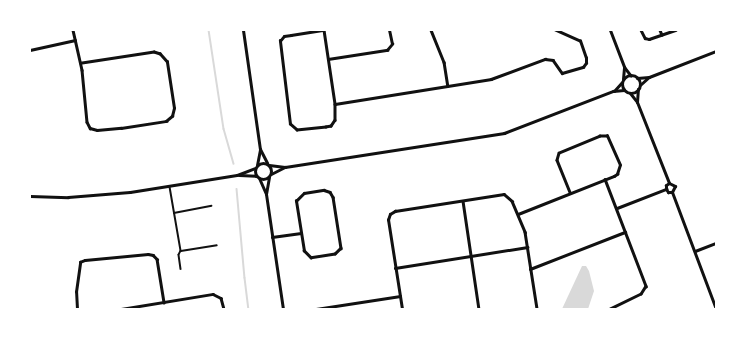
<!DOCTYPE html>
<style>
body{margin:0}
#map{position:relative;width:746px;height:339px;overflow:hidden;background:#fff;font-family:Figtree,sans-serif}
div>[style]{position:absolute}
.water>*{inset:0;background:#d9d9d9}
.stream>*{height:1.5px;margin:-0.75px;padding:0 0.75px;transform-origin:0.75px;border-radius:0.75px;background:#d9d9d9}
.service>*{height:1.5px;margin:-0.75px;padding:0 0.75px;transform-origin:0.75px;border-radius:0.75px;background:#111}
.minor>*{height:2.5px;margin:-1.25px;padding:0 1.25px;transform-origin:1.25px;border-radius:1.25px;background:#111}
.tertiary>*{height:3px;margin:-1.5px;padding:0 1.5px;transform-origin:1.5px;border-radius:1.5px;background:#111}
.tertiary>.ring{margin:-1.5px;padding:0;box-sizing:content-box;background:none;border:3px solid #111;border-radius:50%}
span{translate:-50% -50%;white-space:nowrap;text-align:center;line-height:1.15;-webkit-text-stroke:4px #fff;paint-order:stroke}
.frame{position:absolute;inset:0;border:31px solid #fff;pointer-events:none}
</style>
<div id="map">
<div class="water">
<div style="clip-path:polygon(582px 266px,586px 266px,589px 271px,594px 291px,588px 309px,562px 309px)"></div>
</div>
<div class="stream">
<div style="left:209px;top:30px;width:100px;rotate:81.4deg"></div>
<div style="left:224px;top:129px;width:36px;rotate:74deg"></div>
<div style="left:237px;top:189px;width:89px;rotate:84.9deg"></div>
<div style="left:245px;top:278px;width:31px;rotate:83deg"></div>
</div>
<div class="service">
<div style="left:170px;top:187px;width:65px;rotate:80.2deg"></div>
<div style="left:181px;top:251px;width:4px;rotate:117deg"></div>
<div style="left:179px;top:255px;width:14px;rotate:82deg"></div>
<div style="left:174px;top:213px;width:38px;rotate:-11deg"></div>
<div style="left:181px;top:251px;width:36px;rotate:-9deg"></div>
</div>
<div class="minor">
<div style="left:73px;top:30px;width:41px;rotate:77.3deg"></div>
<div style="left:82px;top:70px;width:52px;rotate:84.5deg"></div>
<div style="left:87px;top:122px;width:7px;rotate:63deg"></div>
<div style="left:90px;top:128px;width:7px;rotate:16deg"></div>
<div style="left:97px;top:130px;width:24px;rotate:-5deg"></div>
<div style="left:121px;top:128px;width:46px;rotate:-8.8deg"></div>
<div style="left:166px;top:121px;width:8px;rotate:-40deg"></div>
<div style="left:172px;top:116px;width:8px;rotate:-76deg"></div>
<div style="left:174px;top:108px;width:47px;rotate:-98.7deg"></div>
<div style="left:167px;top:62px;width:11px;rotate:-131deg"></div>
<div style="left:160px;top:54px;width:6px;rotate:-162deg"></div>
<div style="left:154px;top:52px;width:74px;rotate:171.4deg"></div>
<div style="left:324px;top:30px;width:75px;rotate:81.5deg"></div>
<div style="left:335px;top:104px;width:16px;rotate:90deg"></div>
<div style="left:335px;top:120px;width:7px;rotate:124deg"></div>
<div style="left:331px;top:126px;width:5px;rotate:169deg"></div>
<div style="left:326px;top:127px;width:29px;rotate:174deg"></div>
<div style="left:297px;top:130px;width:9px;rotate:-139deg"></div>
<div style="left:290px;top:124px;width:84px;rotate:-96.9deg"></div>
<div style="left:280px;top:41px;width:6px;rotate:-51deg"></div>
<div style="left:284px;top:36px;width:7px;rotate:-8deg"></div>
<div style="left:291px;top:35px;width:33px;rotate:-9deg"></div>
<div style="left:324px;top:30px;width:1px"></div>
<div style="left:431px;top:30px;width:35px;rotate:68deg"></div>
<div style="left:444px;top:62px;width:24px;rotate:81deg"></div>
<div style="left:641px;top:30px;width:9px;rotate:63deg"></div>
<div style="left:645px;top:38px;width:4px;rotate:14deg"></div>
<div style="left:649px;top:39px;width:28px;rotate:-19deg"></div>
<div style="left:660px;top:30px;width:5px;rotate:68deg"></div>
<div style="left:30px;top:50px;width:46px;rotate:-12.5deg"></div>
<div style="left:328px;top:59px;width:60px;rotate:-8.7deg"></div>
<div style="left:387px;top:50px;width:8px;rotate:-50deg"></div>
<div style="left:392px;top:44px;width:14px;rotate:-102deg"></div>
<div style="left:335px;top:104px;width:158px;rotate:-9.1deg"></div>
<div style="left:491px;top:79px;width:58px;rotate:-20.3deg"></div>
<div style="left:545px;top:59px;width:8px;rotate:7deg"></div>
<div style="left:553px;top:60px;width:16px;rotate:55deg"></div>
<div style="left:562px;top:73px;width:22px;rotate:-16deg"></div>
<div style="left:583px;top:67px;width:5px;rotate:-53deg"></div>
<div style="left:586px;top:63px;width:5px;rotate:-90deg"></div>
<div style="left:586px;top:58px;width:18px;rotate:-109deg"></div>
<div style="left:580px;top:41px;width:27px;rotate:-156deg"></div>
<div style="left:605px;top:179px;width:115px;rotate:69deg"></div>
<div style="left:646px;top:286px;width:9px;rotate:122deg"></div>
<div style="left:641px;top:294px;width:34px;rotate:154deg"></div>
<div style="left:324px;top:190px;width:6px;rotate:18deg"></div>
<div style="left:330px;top:192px;width:6px;rotate:59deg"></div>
<div style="left:333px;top:197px;width:52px;rotate:81.1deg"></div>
<div style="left:341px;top:248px;width:8px;rotate:135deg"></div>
<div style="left:335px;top:254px;width:24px;rotate:171deg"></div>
<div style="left:311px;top:258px;width:10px;rotate:-135deg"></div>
<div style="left:304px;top:251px;width:51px;rotate:-99.1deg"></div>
<div style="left:296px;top:201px;width:11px;rotate:-45deg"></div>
<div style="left:304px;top:193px;width:20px;rotate:-9deg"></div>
<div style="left:463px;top:201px;width:109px;rotate:81.6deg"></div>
<div style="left:617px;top:208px;width:53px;rotate:-21.2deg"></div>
<div style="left:518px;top:214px;width:103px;rotate:-21.6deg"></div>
<div style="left:614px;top:176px;width:4px;rotate:-34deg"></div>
<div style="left:617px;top:174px;width:9px;rotate:-72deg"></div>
<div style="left:620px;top:165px;width:32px;rotate:-114deg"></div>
<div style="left:607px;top:136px;width:7px;rotate:180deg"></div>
<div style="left:600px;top:136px;width:44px;rotate:157.5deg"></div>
<div style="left:559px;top:153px;width:7px;rotate:106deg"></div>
<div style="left:557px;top:160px;width:35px;rotate:68deg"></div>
<div style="left:272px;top:237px;width:29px;rotate:-8deg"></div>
<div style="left:695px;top:251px;width:22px;rotate:-21deg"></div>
<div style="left:395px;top:268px;width:134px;rotate:-9deg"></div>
<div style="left:530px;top:269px;width:102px;rotate:-21.3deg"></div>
<div style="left:77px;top:309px;width:17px;rotate:-93deg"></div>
<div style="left:76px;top:292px;width:30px;rotate:-82deg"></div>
<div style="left:80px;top:262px;width:5px;rotate:-22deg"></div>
<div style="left:85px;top:260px;width:63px;rotate:-5.4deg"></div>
<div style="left:148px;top:254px;width:5px;rotate:11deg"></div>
<div style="left:153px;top:255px;width:6px;rotate:45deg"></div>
<div style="left:157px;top:259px;width:44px;rotate:80.8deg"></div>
<div style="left:121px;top:309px;width:93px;rotate:-9.3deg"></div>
<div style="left:213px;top:294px;width:9px;rotate:27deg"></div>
<div style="left:221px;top:298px;width:11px;rotate:75deg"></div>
<div style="left:316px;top:309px;width:85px;rotate:-8.8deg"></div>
<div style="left:402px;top:309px;width:90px;rotate:-98.9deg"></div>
<div style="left:388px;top:220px;width:6px;rotate:-72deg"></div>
<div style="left:390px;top:214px;width:6px;rotate:-31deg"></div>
<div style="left:395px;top:211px;width:110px;rotate:-8.9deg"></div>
<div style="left:504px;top:194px;width:11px;rotate:41deg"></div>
<div style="left:512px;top:201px;width:34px;rotate:67deg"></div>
<div style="left:525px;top:232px;width:78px;rotate:81.1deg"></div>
</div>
<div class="tertiary">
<div style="left:243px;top:30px;width:120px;rotate:81.9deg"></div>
<div style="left:260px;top:149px;width:16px;rotate:63deg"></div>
<div style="left:610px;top:30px;width:40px;rotate:69deg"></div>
<div style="left:624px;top:67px;width:11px;rotate:52deg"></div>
<div class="ring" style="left:622px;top:75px;width:15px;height:15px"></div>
<div style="left:637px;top:78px;width:12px;rotate:-5deg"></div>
<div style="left:649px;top:77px;width:72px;rotate:-21.2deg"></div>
<div style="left:623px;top:79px;width:12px;rotate:-85deg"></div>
<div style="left:640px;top:85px;width:12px;rotate:-42deg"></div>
<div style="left:614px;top:91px;width:12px;rotate:-48deg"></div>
<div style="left:630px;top:93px;width:11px;rotate:52deg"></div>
<div style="left:637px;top:102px;width:87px;rotate:68.4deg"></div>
<div style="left:637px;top:102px;width:13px;rotate:-86deg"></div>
<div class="ring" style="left:255px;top:163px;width:13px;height:13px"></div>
<div style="left:257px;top:165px;width:16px;rotate:-79deg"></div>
<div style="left:269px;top:165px;width:16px;rotate:7deg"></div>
<div style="left:285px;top:167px;width:222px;rotate:-8.8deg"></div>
<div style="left:504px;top:133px;width:117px;rotate:-21.1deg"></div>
<div style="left:613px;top:91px;width:11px;rotate:-5deg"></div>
<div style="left:271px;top:174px;width:16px;rotate:-27deg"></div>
<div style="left:239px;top:175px;width:17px;rotate:3deg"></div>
<div style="left:269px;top:177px;width:17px;rotate:100deg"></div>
<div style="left:266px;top:194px;width:116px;rotate:81.6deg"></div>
<div style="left:259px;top:178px;width:17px;rotate:66deg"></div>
<div style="left:669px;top:183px;width:4px;rotate:146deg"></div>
<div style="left:666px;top:185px;width:4px;rotate:90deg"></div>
<div style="left:666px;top:189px;width:4px;rotate:56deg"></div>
<div style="left:668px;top:192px;width:4px"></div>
<div style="left:669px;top:183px;width:7px;rotate:27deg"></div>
<div style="left:675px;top:186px;width:7px;rotate:117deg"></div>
<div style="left:672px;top:192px;width:125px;rotate:69.4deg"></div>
<div style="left:30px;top:196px;width:38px;rotate:2deg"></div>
<div style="left:68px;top:197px;width:62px;rotate:-4.6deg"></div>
<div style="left:130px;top:192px;width:108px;rotate:-9deg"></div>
<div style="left:237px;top:175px;width:19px;rotate:-21deg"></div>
</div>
<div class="frame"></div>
</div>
